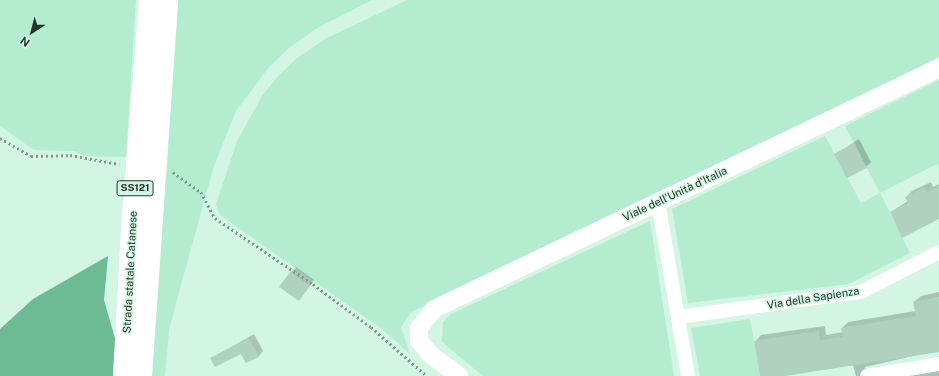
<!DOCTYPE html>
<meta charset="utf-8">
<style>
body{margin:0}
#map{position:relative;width:939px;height:376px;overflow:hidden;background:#d3f5e3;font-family:"Public Sans",sans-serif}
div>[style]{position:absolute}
.green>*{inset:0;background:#b4eccf}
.forest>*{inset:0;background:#6dbb95}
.shadow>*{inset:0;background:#0003}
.building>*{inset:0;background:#b0d1bf}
.path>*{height:2.5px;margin-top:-1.25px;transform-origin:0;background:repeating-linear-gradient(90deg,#81998d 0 2px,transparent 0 5px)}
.minor>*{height:14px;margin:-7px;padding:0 7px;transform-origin:7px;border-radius:7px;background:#fff}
.tertiary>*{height:18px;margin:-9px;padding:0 9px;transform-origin:9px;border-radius:9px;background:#fff}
.primary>*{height:22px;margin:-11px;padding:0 11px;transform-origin:11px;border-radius:11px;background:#fff}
span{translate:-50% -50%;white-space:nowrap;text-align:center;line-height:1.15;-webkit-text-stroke:3px #d3f5e3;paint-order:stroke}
.shield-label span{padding:1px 3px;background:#d3f5e3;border:1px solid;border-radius:3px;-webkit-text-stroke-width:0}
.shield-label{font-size:10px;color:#26342d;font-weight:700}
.street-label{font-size:11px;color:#26342d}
.north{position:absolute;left:12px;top:12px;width:40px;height:40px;-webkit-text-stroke:3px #d3f5e3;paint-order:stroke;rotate:216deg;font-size:11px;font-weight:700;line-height:16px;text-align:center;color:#26342d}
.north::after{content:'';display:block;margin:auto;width:14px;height:18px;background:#26342d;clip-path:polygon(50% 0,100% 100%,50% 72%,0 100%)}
</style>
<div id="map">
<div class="green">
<div style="clip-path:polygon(0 0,136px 0,126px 157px,85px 156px,74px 151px,34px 150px,0 126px)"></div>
<div style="clip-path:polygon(177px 0,372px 0,317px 28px,289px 48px,269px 67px,236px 111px,213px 169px,178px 296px,169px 330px,165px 376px,151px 376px)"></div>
<div style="clip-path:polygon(407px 0,939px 0,939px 57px,411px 312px,401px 327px,410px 354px,382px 329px,220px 215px,216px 204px,237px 141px,262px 96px,278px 76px,297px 58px,325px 39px)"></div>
<div style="clip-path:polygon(939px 80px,939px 167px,937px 164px,880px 193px,910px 253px,849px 284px,688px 303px,672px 209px,825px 136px,861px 203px,880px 193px,845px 126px)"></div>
<div style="clip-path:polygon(650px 221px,674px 376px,483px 376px,442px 342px,443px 322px,451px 314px)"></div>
<div style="clip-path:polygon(750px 319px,760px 376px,700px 376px,691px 328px)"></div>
</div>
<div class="forest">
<div style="clip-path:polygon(108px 256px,104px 300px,116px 342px,113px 376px,0 376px,0 329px,33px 299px)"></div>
</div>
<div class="shadow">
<div style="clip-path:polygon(859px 139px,871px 162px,866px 167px,836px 154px)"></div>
<div style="clip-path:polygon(931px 182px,933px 187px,939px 184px,939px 218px,891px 212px,908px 201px,906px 197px,912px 191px)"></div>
<div style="clip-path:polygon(296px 267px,314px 280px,299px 300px,290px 273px)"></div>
<div style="clip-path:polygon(939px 292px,939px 350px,865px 367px,869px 376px,856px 376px,853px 365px,779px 376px,761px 376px,755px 342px,761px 335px,825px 326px,826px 335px,843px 332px,842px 328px,848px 322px,916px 311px,914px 302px,921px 296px)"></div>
<div style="clip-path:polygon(254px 334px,263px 351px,259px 356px,246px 362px,241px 353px,212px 358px)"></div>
<div style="clip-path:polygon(939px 369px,939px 376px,892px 376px)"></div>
</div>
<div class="building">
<div style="clip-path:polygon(854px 143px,867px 168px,847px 178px,834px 154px)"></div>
<div style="clip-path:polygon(939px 186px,939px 219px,902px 238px,890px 212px,908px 203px,905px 197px,924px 187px,927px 192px)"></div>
<div style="clip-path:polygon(290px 272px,310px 286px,299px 301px,279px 287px)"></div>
<div style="clip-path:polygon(939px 297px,939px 352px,785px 376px,760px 376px,754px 341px,819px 331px,820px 340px,843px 337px,841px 328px,916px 316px,913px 302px)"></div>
<div style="clip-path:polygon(249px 338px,259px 357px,246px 363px,241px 354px,215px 367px,210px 358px)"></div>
</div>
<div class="path">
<div style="left:0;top:138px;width:36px;rotate:30deg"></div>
<div style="left:31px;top:156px;width:39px;rotate:-1deg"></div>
<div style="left:70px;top:155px;width:50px;rotate:10.4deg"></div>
<div style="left:173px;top:172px;width:34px;rotate:36deg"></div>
<div style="left:201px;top:192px;width:30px;rotate:62deg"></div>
<div style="left:215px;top:218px;width:118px;rotate:34deg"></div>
<div style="left:313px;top:284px;width:72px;rotate:36.6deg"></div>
<div style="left:371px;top:327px;width:74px;rotate:41.2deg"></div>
</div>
<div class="minor">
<div style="left:658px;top:202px;width:177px;rotate:80.2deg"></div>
<div style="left:678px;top:317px;width:185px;rotate:-7.8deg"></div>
<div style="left:861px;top:292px;width:88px;rotate:-27.1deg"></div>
<div style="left:867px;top:376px;width:73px;rotate:-9.5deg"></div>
</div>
<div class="tertiary">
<div style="left:459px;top:376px;width:38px;rotate:-143deg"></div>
<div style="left:429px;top:353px;width:16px;rotate:-128deg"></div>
<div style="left:419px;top:340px;width:12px;rotate:-90deg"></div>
<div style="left:419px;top:328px;width:24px;rotate:-52deg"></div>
<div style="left:434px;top:309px;width:560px;rotate:-25.51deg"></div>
</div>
<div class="primary">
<div style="left:124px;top:376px;width:148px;rotate:-86.9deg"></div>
<div style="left:132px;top:228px;width:229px;rotate:-85.5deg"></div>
<div style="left:141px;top:376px;width:377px;rotate:-86deg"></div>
</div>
<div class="shield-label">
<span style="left:135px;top:188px">SS121</span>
</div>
<div class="street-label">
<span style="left:675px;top:194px;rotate:-25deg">Viale dell'Unità d'Italia</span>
<span style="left:130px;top:272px;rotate:-87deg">Strada statale Catanese</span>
<span style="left:813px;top:298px;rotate:-9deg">Via della Sapienza</span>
</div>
<div class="north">N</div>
</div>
